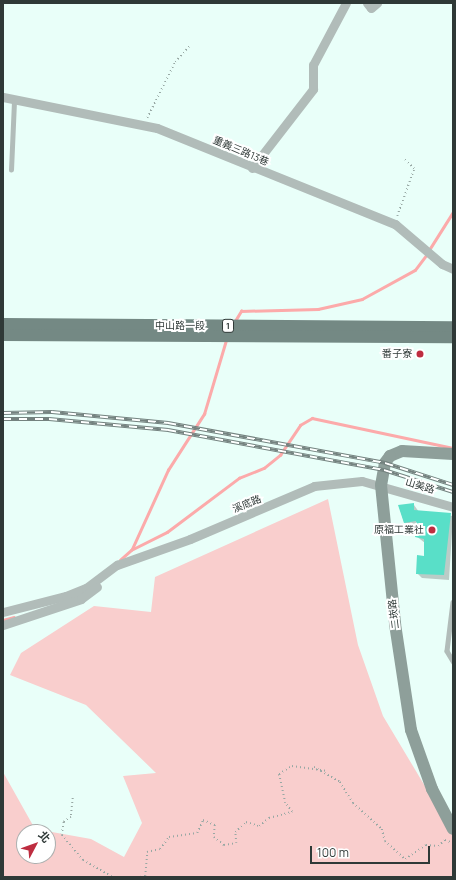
<!DOCTYPE html>
<meta charset="utf-8">
<style>
body{margin:0}
#map{position:relative;width:456px;height:880px;overflow:hidden;background:#e9fff9;font-family:Manrope,"Noto Sans TC",sans-serif}
div>[style]{position:absolute}
.green>*{inset:0;background:#f9cecd}
.shadow>*{inset:0;background:#0003}
.stream>*{height:2.5px;margin:-1.25px;padding:0 1.25px;transform-origin:1.25px;border-radius:1.25px;background:#fcaaaa}
.building>*{inset:0;background:#59dfc8}
.path>*{height:1.5px;margin-top:-0.75px;transform-origin:0;background:repeating-linear-gradient(90deg,#98a8a4 0 1px,transparent 0 4px)}
.lane>*{height:4.5px;margin:-2.25px;padding:0 2.25px;transform-origin:2.25px;border-radius:2.25px;background:#b1bcb9}
.street>*{height:9px;margin:-4.5px;padding:0 4.5px;transform-origin:4.5px;border-radius:4.5px;background:#b1bcb9}
.secondary>*{height:12px;margin:-6px;padding:0 6px;transform-origin:6px;border-radius:6px;background:#8e9f9a}
.primary>*{height:12px;margin:-6px;padding:0 6px;transform-origin:6px;border-radius:6px;background:#748984}
.rail>*{height:4px;margin-top:-2px;transform-origin:0;background:repeating-linear-gradient(90deg,#fff 0 8px,#74827f 0 16px);box-sizing:border-box;border-block:1px solid #74827f}
.dots>*{width:11px;height:11px;translate:-50% -50%;box-sizing:border-box;border:2px solid #fff;border-radius:50%}
span{translate:-50% -50%;white-space:nowrap;text-align:center;line-height:1.15;-webkit-text-stroke:4px #fff;paint-order:stroke}
.shield-label span{padding:1px 3px;background:#fff;border:1px solid;border-radius:3px;-webkit-text-stroke-width:0}
.shield-label{font-size:9px;color:#2f3937;font-weight:700}
.street-label{font-size:10px;color:#2f3937}
.poi-label{font-size:10px;color:#2f3937}
.right{translate:-100% -50%;text-align:right}
.frame{position:absolute;inset:0;border:4px solid #2f3937;pointer-events:none}
.north{position:absolute;left:16px;top:824px;width:40px;height:40px;box-sizing:border-box;background:#fff;border:1px solid #acb0af;border-radius:50%;rotate:49deg;font-size:11px;font-weight:700;line-height:16px;text-align:center;color:#2f3937}
.north::after{content:'';display:block;margin:auto;width:14px;height:18px;background:#be2d40;clip-path:polygon(50% 0,100% 100%,50% 72%,0 100%)}
.scale{position:absolute;left:310px;top:846px;width:120px;height:18px;box-sizing:border-box;border:2px solid #2f3937;border-top:0;padding-left:5px;font-size:12px;line-height:14px;white-space:nowrap;color:#2f3937;-webkit-text-stroke:3px #fff;paint-order:stroke}
</style>
<div id="map">
<div class="green">
<div style="clip-path:polygon(evenodd,328px 499px,358px 645px,383px 716px,453px 833px,453px 877px,3px 877px,3px 772px,35px 829px,91px 839px,124px 857px,142px 823px,123px 776px,156px 773px,86px 705px,10px 675px,21px 653px,94px 606px,151px 612px,155px 577px,328px 499px,24px 832px,48px 832px,48px 856px,24px 856px,24px 832px)"></div>
</div>
<div class="shadow">
<div style="clip-path:polygon(414px 505px,419px 512px,453px 516px,449px 580px,422px 578px,417px 573px,425px 557px,425px 543px,416px 536px,416px 526px,410px 528px,404px 522px,399px 506px)"></div>
</div>
<div class="stream">
<div style="left:429px;top:250px;width:45px;rotate:-57.7deg"></div>
<div style="left:235px;top:321px;width:12px;rotate:-59deg"></div>
<div style="left:241px;top:311px;width:77px;rotate:-1.5deg"></div>
<div style="left:318px;top:309px;width:45px;rotate:-12.8deg"></div>
<div style="left:362px;top:299px;width:60px;rotate:-28.7deg"></div>
<div style="left:415px;top:270px;width:20px;rotate:-53deg"></div>
<div style="left:132px;top:549px;width:87px;rotate:-65.5deg"></div>
<div style="left:168px;top:470px;width:67px;rotate:-57.3deg"></div>
<div style="left:204px;top:414px;width:77px;rotate:-73.4deg"></div>
<div style="left:120px;top:560px;width:15px;rotate:-42deg"></div>
<div style="left:131px;top:550px;width:40px;rotate:-26.6deg"></div>
<div style="left:167px;top:532px;width:90px;rotate:-36.9deg"></div>
<div style="left:239px;top:478px;width:27px;rotate:-22deg"></div>
<div style="left:264px;top:468px;width:21px;rotate:-39deg"></div>
<div style="left:280px;top:455px;width:36px;rotate:-56deg"></div>
<div style="left:300px;top:425px;width:14px;rotate:-30deg"></div>
<div style="left:312px;top:418px;width:144px;rotate:12deg"></div>
<div style="left:3px;top:620px;width:11px;rotate:-15deg"></div>
</div>
<div class="building">
<div style="clip-path:polygon(414px 503px,414px 510px,451px 513px,444px 575px,416px 574px,417px 555px,424px 556px,424px 539px,415px 537px,416px 521px,404px 523px,398px 505px)"></div>
</div>
<div class="path">
<div style="left:147px;top:118px;width:63px;rotate:-63.4deg"></div>
<div style="left:175px;top:62px;width:24px;rotate:-48deg"></div>
<div style="left:397px;top:216px;width:50px;rotate:-70.1deg"></div>
<div style="left:414px;top:169px;width:13px;rotate:-135deg"></div>
<div style="left:314px;top:767px;width:30px;rotate:30deg"></div>
<div style="left:340px;top:782px;width:25px;rotate:58deg"></div>
<div style="left:353px;top:803px;width:39px;rotate:42deg"></div>
<div style="left:382px;top:829px;width:12px;rotate:76deg"></div>
<div style="left:385px;top:841px;width:27px;rotate:42deg"></div>
<div style="left:405px;top:859px;width:25px;rotate:-34deg"></div>
<div style="left:426px;top:845px;width:12px;rotate:5deg"></div>
<div style="left:438px;top:846px;width:9px;rotate:-41deg"></div>
<div style="left:445px;top:840px;width:9px;rotate:21deg"></div>
<div style="left:73px;top:798px;width:19px;rotate:96deg"></div>
<div style="left:71px;top:817px;width:9px;rotate:144deg"></div>
<div style="left:64px;top:822px;width:13px;rotate:99deg"></div>
<div style="left:62px;top:835px;width:33px;rotate:50deg"></div>
<div style="left:83px;top:860px;width:34px;rotate:30deg"></div>
<div style="left:140px;top:877px;width:5px;rotate:-11deg"></div>
<div style="left:145px;top:876px;width:24px;rotate:-85deg"></div>
<div style="left:147px;top:852px;width:13px;rotate:-13deg"></div>
<div style="left:160px;top:849px;width:15px;rotate:-53deg"></div>
<div style="left:169px;top:837px;width:28px;rotate:-8deg"></div>
<div style="left:197px;top:833px;width:14px;rotate:-65deg"></div>
<div style="left:203px;top:820px;width:13px;rotate:23deg"></div>
<div style="left:215px;top:825px;width:12px;rotate:95deg"></div>
<div style="left:214px;top:837px;width:13px;rotate:39deg"></div>
<div style="left:224px;top:845px;width:12px;rotate:-9deg"></div>
<div style="left:236px;top:843px;width:11px;rotate:-95deg"></div>
<div style="left:235px;top:832px;width:15px;rotate:-42deg"></div>
<div style="left:246px;top:822px;width:14px;rotate:17deg"></div>
<div style="left:259px;top:826px;width:13px;rotate:-39deg"></div>
<div style="left:269px;top:818px;width:24px;rotate:-15deg"></div>
<div style="left:292px;top:812px;width:11px;rotate:-128deg"></div>
<div style="left:285px;top:803px;width:30px;rotate:-102deg"></div>
<div style="left:279px;top:774px;width:15px;rotate:-32deg"></div>
<div style="left:292px;top:766px;width:36px;rotate:8deg"></div>
</div>
<div class="lane">
<div style="left:11px;top:170px;width:69px;rotate:-87.5deg"></div>
<div style="left:453px;top:602px;width:49px;rotate:97deg"></div>
<div style="left:447px;top:651px;width:12px;rotate:59deg"></div>
</div>
<div class="street">
<div style="left:367px;top:3px;width:6px;rotate:51deg"></div>
<div style="left:371px;top:8px;width:8px;rotate:-40deg"></div>
<div style="left:3px;top:97px;width:157px;rotate:11.4deg"></div>
<div style="left:157px;top:128px;width:257px;rotate:22deg"></div>
<div style="left:395px;top:224px;width:62px;rotate:40.4deg"></div>
<div style="left:442px;top:264px;width:12px;rotate:24deg"></div>
<div style="left:252px;top:168px;width:100px;rotate:-52.3deg"></div>
<div style="left:313px;top:89px;width:24px;rotate:-90deg"></div>
<div style="left:313px;top:65px;width:70px;rotate:-62deg"></div>
<div style="left:3px;top:612px;width:65px;rotate:-14.3deg"></div>
<div style="left:66px;top:596px;width:22px;rotate:-22deg"></div>
<div style="left:86px;top:588px;width:39px;rotate:-37deg"></div>
<div style="left:117px;top:565px;width:77px;rotate:-19.6deg"></div>
<div style="left:190px;top:539px;width:135px;rotate:-23.1deg"></div>
<div style="left:314px;top:486px;width:48px;rotate:-5.9deg"></div>
<div style="left:362px;top:481px;width:95px;rotate:15.9deg"></div>
<div style="left:3px;top:625px;width:82px;rotate:-18.4deg"></div>
<div style="left:81px;top:599px;width:20px;rotate:-37deg"></div>
</div>
<div class="secondary">
<div style="left:453px;top:454px;width:51px;rotate:-176.6deg"></div>
<div style="left:402px;top:451px;width:13px;rotate:157deg"></div>
<div style="left:390px;top:456px;width:9px;rotate:126deg"></div>
<div style="left:385px;top:463px;width:22px;rotate:100deg"></div>
<div style="left:381px;top:485px;width:140px;rotate:84.2deg"></div>
<div style="left:395px;top:624px;width:107px;rotate:81.4deg"></div>
<div style="left:411px;top:730px;width:63px;rotate:70.4deg"></div>
<div style="left:432px;top:789px;width:45px;rotate:62.3deg"></div>
</div>
<div class="primary">
<div style="left:3px;top:324px;width:450px;rotate:0.4deg"></div>
<div style="left:3px;top:335px;width:450px;rotate:0.3deg"></div>
</div>
<div class="rail">
<div style="left:3px;top:413px;width:49px;rotate:-1.2deg"></div>
<div style="left:52px;top:412px;width:117px;rotate:5.4deg"></div>
<div style="left:168px;top:423px;width:221px;rotate:10.4deg"></div>
<div style="left:385px;top:463px;width:71px;rotate:17.9deg"></div>
<div style="left:3px;top:419px;width:46px"></div>
<div style="left:49px;top:419px;width:120px;rotate:5.3deg"></div>
<div style="left:168px;top:430px;width:220px;rotate:10.5deg"></div>
<div style="left:384px;top:470px;width:72px;rotate:17.7deg"></div>
</div>
<div class="dots">
<div style="left:420px;top:354px;background:#be2d40"></div>
<div style="left:432px;top:530px;background:#be2d40"></div>
</div>
<div class="shield-label">
<span style="left:228px;top:326px">1</span>
</div>
<div class="street-label">
<span style="left:241px;top:151px;rotate:23deg">重義三路13巷</span>
<span style="left:180px;top:326px">中山路一段</span>
<span style="left:420px;top:486px;rotate:17deg">山美路</span>
<span style="left:247px;top:504px;rotate:-22deg">溪底路</span>
<span style="left:394px;top:614px;rotate:-97deg">二崁路</span>
</div>
<div class="poi-label">
<span class="right" style="left:412px;top:354px">番子寮</span>
<span class="right" style="left:424px;top:530px">原福工業社</span>
</div>
<div class="frame"></div>
<div class="north">北</div>
<div class="scale">100 m</div>
</div>
